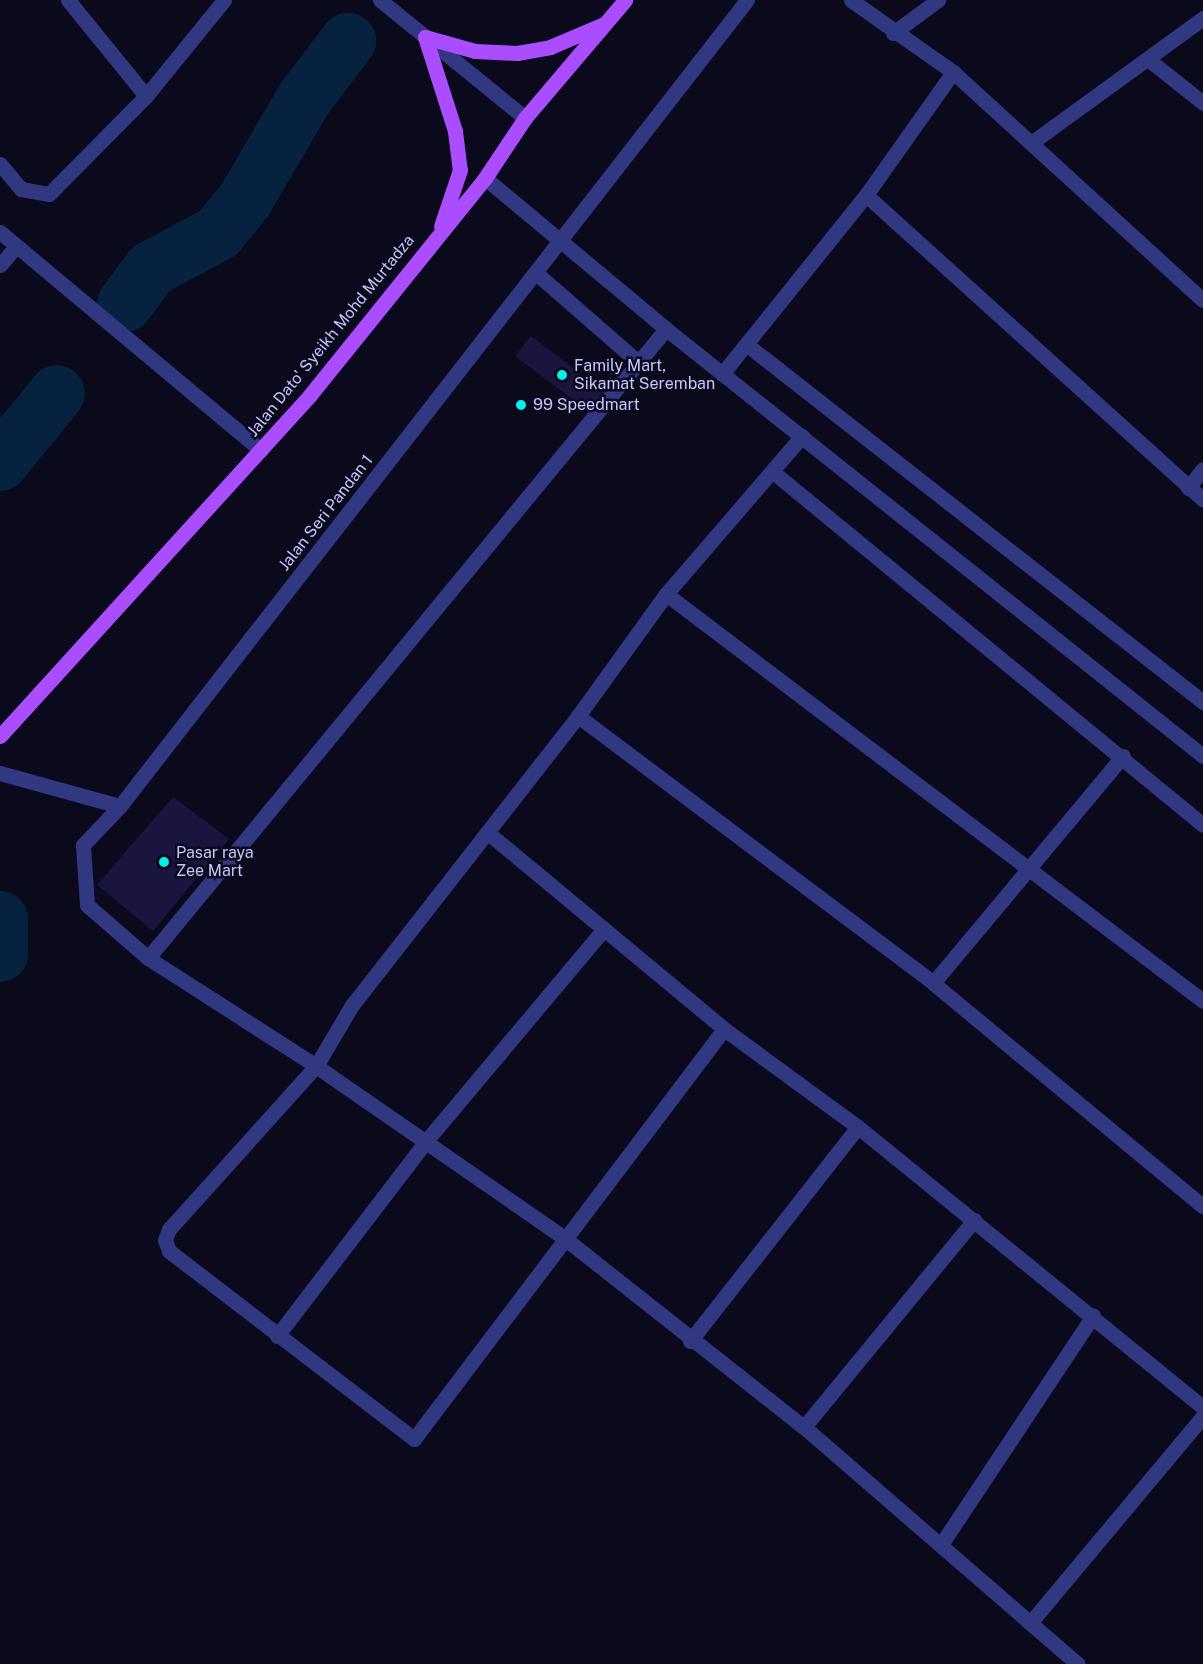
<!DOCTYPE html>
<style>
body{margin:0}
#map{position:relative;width:1203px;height:1664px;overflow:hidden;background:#0b0a1d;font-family:"Public Sans",sans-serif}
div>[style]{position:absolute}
.river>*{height:56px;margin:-28px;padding:0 28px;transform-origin:28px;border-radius:28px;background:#07223f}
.building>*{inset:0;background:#19153f}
.minor>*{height:15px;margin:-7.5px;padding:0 7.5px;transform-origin:7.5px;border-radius:7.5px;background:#313780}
.major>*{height:15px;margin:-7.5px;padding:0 7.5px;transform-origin:7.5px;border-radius:7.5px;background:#a94dff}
.dots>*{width:16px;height:16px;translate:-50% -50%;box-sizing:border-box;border:3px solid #0b0a1d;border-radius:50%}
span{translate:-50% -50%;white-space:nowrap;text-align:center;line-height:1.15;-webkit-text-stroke:5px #0b0a1d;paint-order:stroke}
.street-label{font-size:16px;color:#c6c6ff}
.poi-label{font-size:16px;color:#c6c6ff}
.left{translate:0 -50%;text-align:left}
</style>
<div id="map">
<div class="river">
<div style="left:125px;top:304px;width:44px;rotate:-53.4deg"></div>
<div style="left:151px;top:269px;width:76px;rotate:-28.2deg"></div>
<div style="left:218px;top:233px;width:43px;rotate:-50.7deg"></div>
<div style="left:245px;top:200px;width:117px;rotate:-59.7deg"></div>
<div style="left:304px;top:99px;width:73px;rotate:-52.8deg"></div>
<div style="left:0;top:463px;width:90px;rotate:-50.8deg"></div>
<div style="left:0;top:919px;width:35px;rotate:90deg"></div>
</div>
<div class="building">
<div style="clip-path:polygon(531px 336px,608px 394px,592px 414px,515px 356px)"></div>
<div style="clip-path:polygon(173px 797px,229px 839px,153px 931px,97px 885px)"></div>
</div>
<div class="minor">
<div style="left:68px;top:0;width:124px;rotate:50.9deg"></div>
<div style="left:380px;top:0;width:187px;rotate:39.1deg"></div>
<div style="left:747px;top:0;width:1021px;rotate:127.88deg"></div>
<div style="left:120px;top:806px;width:54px;rotate:133.5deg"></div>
<div style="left:83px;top:845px;width:60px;rotate:86.2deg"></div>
<div style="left:87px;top:905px;width:81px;rotate:41deg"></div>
<div style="left:148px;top:958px;width:200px;rotate:32.7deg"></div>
<div style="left:316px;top:1066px;width:219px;rotate:132deg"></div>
<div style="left:169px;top:1229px;width:12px;rotate:110deg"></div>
<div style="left:165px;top:1240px;width:12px;rotate:70deg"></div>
<div style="left:169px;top:1251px;width:309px;rotate:37.5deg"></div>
<div style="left:414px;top:1439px;width:514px;rotate:-52.91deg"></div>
<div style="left:724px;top:1029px;width:166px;rotate:36.2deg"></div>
<div style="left:858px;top:1127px;width:444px;rotate:39.1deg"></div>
<div style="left:851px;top:0;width:125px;rotate:35.2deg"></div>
<div style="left:953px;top:72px;width:338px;rotate:42.4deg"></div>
<div style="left:893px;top:33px;width:56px;rotate:-36.3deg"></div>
<div style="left:1149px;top:60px;width:69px;rotate:38.5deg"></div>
<div style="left:1031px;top:143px;width:213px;rotate:-36deg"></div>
<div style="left:0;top:164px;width:33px;rotate:50deg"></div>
<div style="left:21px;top:189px;width:28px;rotate:10deg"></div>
<div style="left:49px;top:194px;width:138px;rotate:-45.3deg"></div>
<div style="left:146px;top:96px;width:124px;rotate:-50.9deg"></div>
<div style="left:485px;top:178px;width:236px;rotate:39.8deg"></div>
<div style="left:666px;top:329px;width:686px;rotate:38.49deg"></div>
<div style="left:866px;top:195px;width:454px;rotate:42.1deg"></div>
<div style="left:0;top:232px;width:340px;rotate:39.9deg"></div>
<div style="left:0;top:265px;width:21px;rotate:-49deg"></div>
<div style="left:536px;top:273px;width:135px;rotate:41.1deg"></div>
<div style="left:746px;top:344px;width:581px;rotate:38.07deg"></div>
<div style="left:722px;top:374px;width:230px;rotate:-51.2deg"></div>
<div style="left:866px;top:195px;width:151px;rotate:-54.7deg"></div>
<div style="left:802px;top:436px;width:208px;rotate:130.7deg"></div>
<div style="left:666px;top:594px;width:150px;rotate:125.8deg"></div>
<div style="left:578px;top:716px;width:367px;rotate:128deg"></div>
<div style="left:352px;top:1005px;width:71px;rotate:120.5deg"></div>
<div style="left:316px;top:1066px;width:300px;rotate:34.7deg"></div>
<div style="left:563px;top:1237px;width:307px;rotate:38.3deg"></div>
<div style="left:804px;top:1427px;width:362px;rotate:40.9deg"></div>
<div style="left:773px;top:472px;width:556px;rotate:39.38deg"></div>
<div style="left:1188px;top:488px;width:24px;rotate:-52deg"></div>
<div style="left:666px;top:594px;width:674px;rotate:37.16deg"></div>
<div style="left:578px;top:716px;width:444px;rotate:36.9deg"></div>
<div style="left:933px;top:983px;width:350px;rotate:39.6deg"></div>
<div style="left:0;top:773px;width:124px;rotate:15.4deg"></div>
<div style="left:487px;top:832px;width:308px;rotate:39.7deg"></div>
<div style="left:148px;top:958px;width:815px;rotate:-50.53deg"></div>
<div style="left:933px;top:983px;width:296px;rotate:-50.1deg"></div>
<div style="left:277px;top:1336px;width:245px;rotate:-52.6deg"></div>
<div style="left:426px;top:1141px;width:277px;rotate:-50deg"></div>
<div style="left:690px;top:1341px;width:272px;rotate:-51.9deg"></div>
<div style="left:804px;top:1427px;width:268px;rotate:-50.6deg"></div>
<div style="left:942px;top:1543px;width:273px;rotate:-56.4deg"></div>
<div style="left:1030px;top:1623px;width:270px;rotate:-50.1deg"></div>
</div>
<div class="major">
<div style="left:425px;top:37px;width:99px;rotate:72.3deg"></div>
<div style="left:455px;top:131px;width:39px;rotate:83deg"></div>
<div style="left:460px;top:170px;width:59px;rotate:108.7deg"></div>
<div style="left:425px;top:37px;width:52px;rotate:15.6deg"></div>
<div style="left:475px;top:51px;width:42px;rotate:2.7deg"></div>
<div style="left:517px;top:53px;width:34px;rotate:-10deg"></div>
<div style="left:550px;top:47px;width:59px;rotate:-23.1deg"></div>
<div style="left:0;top:736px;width:461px;rotate:-47.7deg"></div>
<div style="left:310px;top:395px;width:279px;rotate:-51.1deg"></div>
<div style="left:485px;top:178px;width:72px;rotate:-56.3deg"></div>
<div style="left:525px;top:118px;width:155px;rotate:-49.7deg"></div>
</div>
<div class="dots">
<div style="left:562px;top:375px;background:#00f1ef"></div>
<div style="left:521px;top:405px;background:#00f1ef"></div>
<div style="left:164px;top:862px;background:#00f1ef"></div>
</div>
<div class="street-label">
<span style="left:331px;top:336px;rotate:-51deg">Jalan Dato' Syeikh Mohd Murtadza</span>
<span style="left:326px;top:513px;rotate:-52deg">Jalan Seri Pandan 1</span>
</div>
<div class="poi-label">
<span class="left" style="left:574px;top:375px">Family Mart,<br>Sikamat Seremban</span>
<span class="left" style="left:533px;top:405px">99 Speedmart</span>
<span class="left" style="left:176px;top:862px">Pasar raya<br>Zee Mart</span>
</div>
</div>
